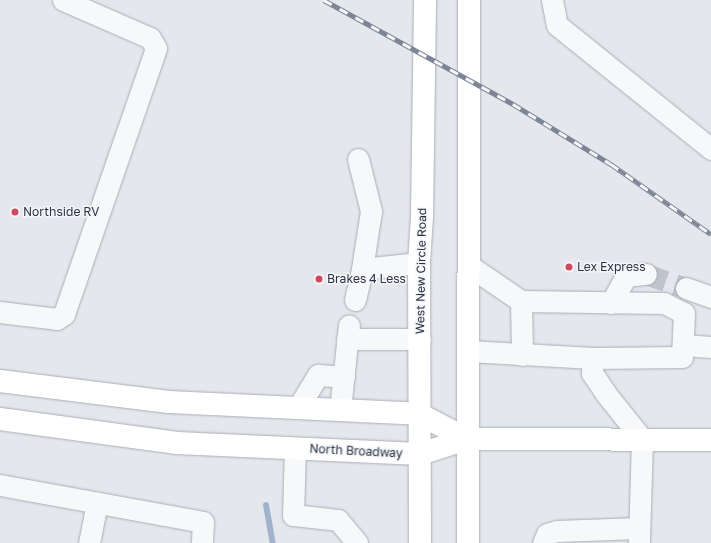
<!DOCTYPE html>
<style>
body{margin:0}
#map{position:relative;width:711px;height:543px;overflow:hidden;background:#e4e7ec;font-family:"Golos Text",sans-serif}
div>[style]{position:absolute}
.stream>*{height:6px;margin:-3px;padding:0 3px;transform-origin:3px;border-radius:3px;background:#9fb4cc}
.minor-tunnel>*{height:21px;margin-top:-10.5px;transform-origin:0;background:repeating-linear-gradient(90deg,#bfc3cb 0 21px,transparent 0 31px)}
.roads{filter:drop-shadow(0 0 1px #a9aeb7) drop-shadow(0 0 1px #a9aeb7)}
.minor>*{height:21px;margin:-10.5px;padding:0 10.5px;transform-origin:10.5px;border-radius:10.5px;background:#f7f8fa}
.major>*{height:22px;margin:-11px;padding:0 11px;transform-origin:11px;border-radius:11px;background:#fff}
.highway>*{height:22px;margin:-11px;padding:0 11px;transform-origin:11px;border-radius:11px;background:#fff}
.rail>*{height:4.5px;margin-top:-2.25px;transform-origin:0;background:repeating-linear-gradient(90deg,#f4f6f9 0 9px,#7d8696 0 18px);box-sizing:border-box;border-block:1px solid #7d8696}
.dots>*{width:11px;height:11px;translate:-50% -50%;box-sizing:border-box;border:2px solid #f4f6f9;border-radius:50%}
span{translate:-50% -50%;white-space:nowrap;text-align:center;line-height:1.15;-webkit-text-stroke:3px #f4f6f9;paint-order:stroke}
.poi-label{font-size:12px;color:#2b3445}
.left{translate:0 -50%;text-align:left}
.street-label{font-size:12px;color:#2b3445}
</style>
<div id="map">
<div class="stream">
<div style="left:266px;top:505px;width:39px;rotate:80deg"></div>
</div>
<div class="minor-tunnel">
<div style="left:646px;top:274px;width:42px;rotate:19.3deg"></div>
</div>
<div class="roads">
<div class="minor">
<div style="left:552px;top:0;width:25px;rotate:79deg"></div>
<div style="left:557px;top:25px;width:198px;rotate:38.8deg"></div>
<div style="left:358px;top:159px;width:54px;rotate:76deg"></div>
<div style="left:371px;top:211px;width:59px;rotate:98.8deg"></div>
<div style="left:468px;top:265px;width:64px;rotate:34.2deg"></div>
<div style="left:521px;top:301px;width:143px;rotate:0.8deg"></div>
<div style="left:664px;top:303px;width:22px;rotate:27deg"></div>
<div style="left:684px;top:313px;width:44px;rotate:92.6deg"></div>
<div style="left:682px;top:357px;width:89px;rotate:179.4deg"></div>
<div style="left:593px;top:358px;width:125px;rotate:-176.8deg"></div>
<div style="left:686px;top:288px;width:27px;rotate:20deg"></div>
<div style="left:355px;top:300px;width:32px;rotate:-77deg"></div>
<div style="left:362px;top:269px;width:57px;rotate:-6deg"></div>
<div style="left:521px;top:301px;width:54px;rotate:88.9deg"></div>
<div style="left:611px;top:303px;width:31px;rotate:-61deg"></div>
<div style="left:626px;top:276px;width:20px;rotate:-6deg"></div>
<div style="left:0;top:312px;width:57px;rotate:7deg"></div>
<div style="left:57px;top:319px;width:9px;rotate:-36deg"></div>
<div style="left:64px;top:314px;width:281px;rotate:-70.9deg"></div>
<div style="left:156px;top:48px;width:12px;rotate:-121deg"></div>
<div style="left:150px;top:38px;width:95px;rotate:-156.4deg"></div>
<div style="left:347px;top:339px;width:73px"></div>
<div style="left:683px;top:345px;width:28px;rotate:4deg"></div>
<div style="left:593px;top:358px;width:15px;rotate:94deg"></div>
<div style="left:592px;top:373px;width:25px;rotate:56deg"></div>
<div style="left:606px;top:394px;width:58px;rotate:51.3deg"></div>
<div style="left:642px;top:439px;width:104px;rotate:91.7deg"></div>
<div style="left:298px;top:408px;width:39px;rotate:-59deg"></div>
<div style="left:318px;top:375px;width:26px;rotate:4deg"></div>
<div style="left:340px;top:410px;width:85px;rotate:-84deg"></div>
<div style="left:295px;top:448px;width:67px;rotate:91.7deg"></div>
<div style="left:293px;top:515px;width:45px;rotate:6.3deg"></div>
<div style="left:338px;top:520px;width:30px;rotate:50deg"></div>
<div style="left:0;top:485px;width:206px;rotate:10.3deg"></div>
<div style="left:203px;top:522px;width:21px;rotate:93deg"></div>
<div style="left:89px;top:543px;width:41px;rotate:-78.7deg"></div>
<div style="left:543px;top:543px;width:10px;rotate:-66deg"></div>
<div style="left:547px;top:534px;width:10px;rotate:-17deg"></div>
<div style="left:557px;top:531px;width:82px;rotate:-2.1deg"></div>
</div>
<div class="major">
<div style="left:467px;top:439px;width:244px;rotate:0.2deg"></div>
</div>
<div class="highway">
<div style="left:0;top:381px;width:170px;rotate:7.1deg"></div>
<div style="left:169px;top:402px;width:250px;rotate:2.7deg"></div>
<div style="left:419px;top:414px;width:54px;rotate:27.5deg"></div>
<div style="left:0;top:419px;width:179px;rotate:7.7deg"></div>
<div style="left:177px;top:443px;width:243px;rotate:2.6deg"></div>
<div style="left:420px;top:454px;width:49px;rotate:-17.7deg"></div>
<div style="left:420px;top:543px;width:280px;rotate:-90.2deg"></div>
<div style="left:419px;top:263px;width:46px;rotate:-86.3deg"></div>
<div style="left:422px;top:217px;width:217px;rotate:-89.2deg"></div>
<div style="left:468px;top:543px;width:543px;rotate:-89.89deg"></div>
</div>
</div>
<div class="rail">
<div style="left:324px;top:0;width:216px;rotate:28.8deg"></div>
<div style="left:513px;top:104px;width:115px;rotate:31.5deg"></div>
<div style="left:611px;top:164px;width:122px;rotate:35deg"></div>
</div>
<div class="dots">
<div style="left:15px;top:212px;background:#d1495b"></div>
<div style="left:569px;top:267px;background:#d1495b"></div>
<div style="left:319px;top:279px;background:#d1495b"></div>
</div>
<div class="poi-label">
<span class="left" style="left:23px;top:212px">Northside RV</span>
<span class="left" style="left:577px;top:267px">Lex Express</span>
<span class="left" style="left:327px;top:279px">Brakes 4 Less</span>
</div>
<div class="street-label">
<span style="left:421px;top:271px;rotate:-89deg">West New Circle Road</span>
<span style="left:356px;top:451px;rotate:3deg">North Broadway</span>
</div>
</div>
